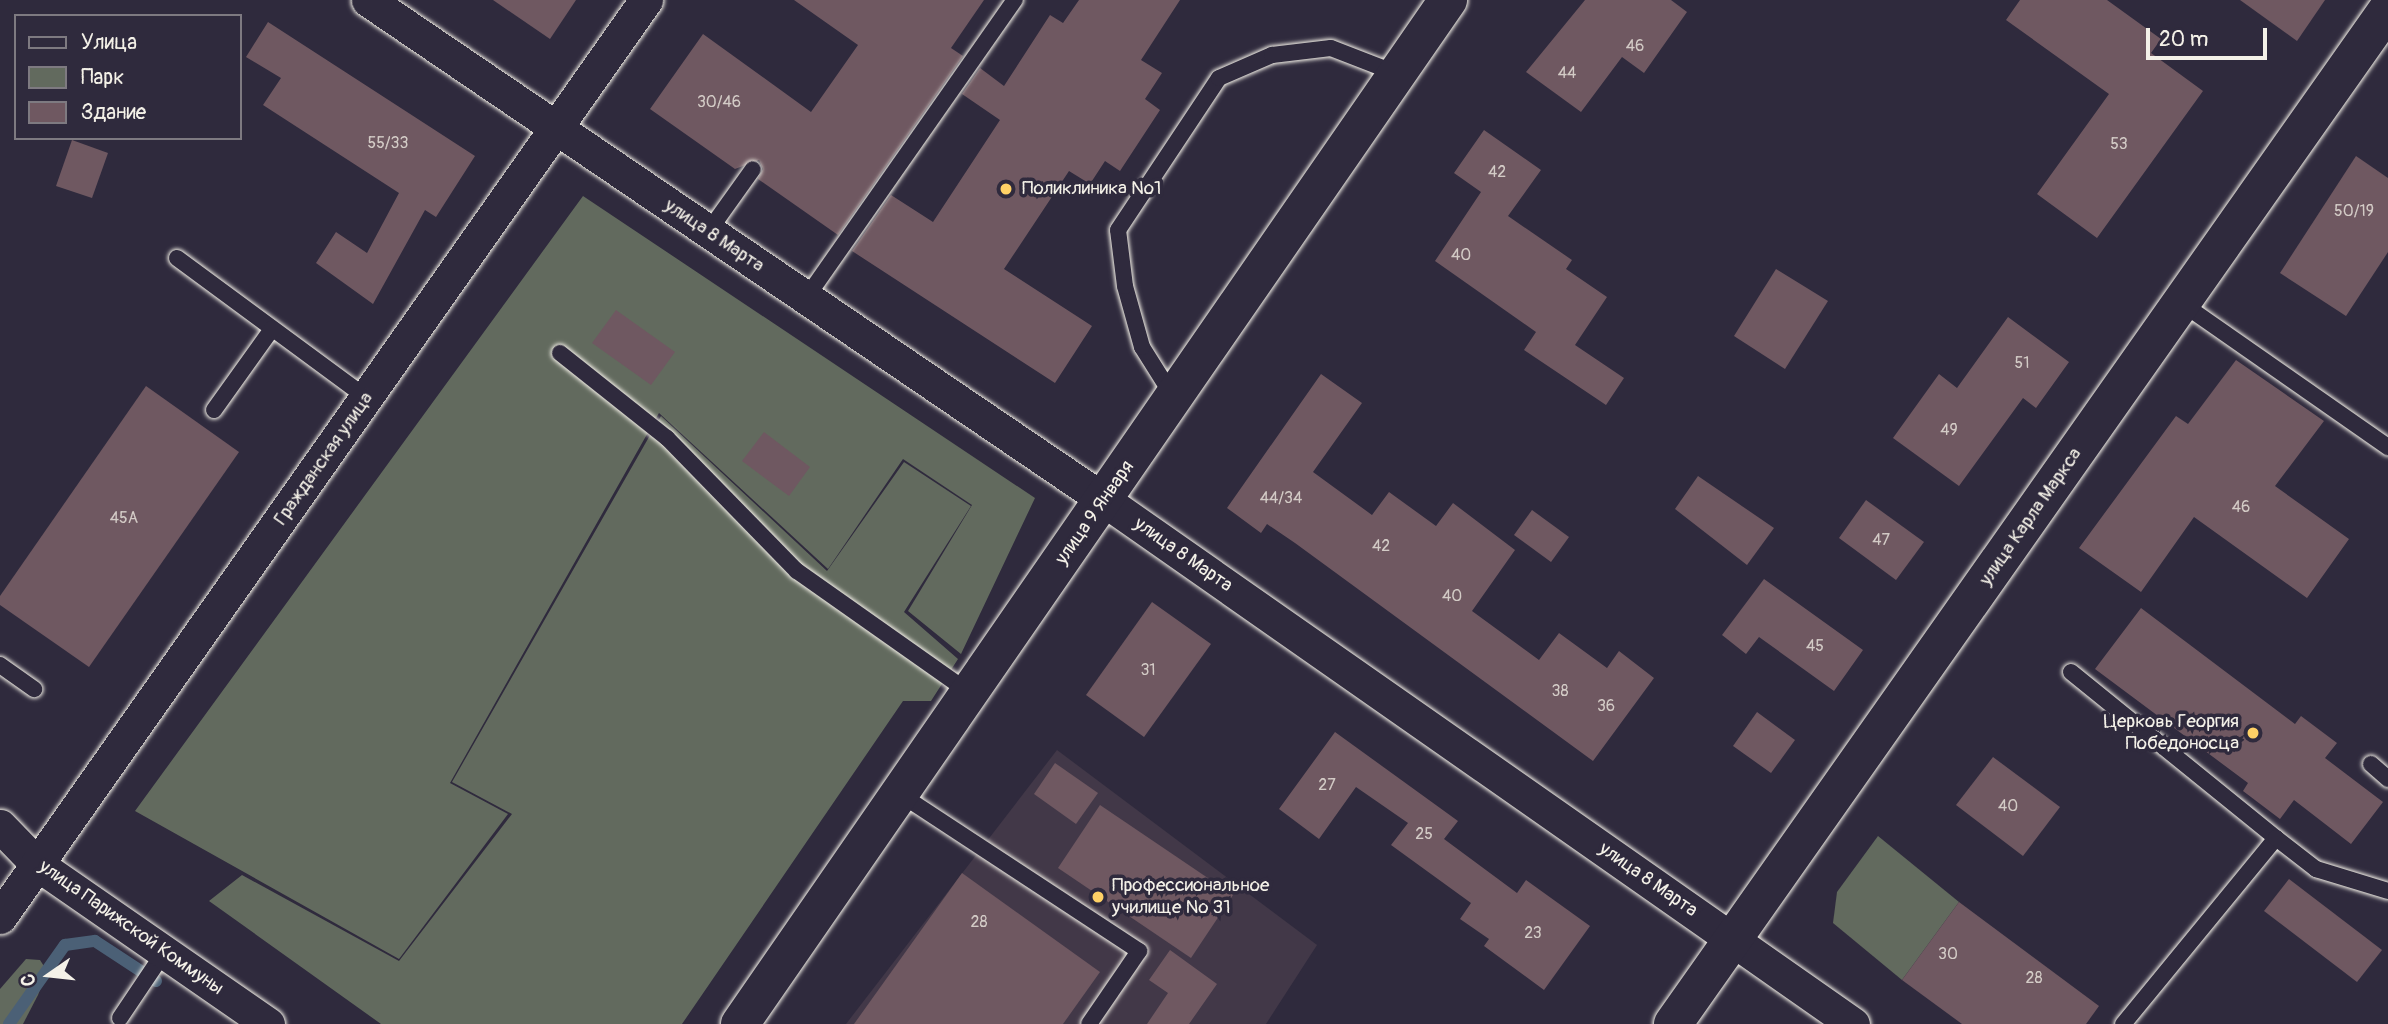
<!DOCTYPE html>
<meta charset="utf-8">
<style>
body{margin:0}
#map{position:relative;width:2388px;height:1024px;overflow:hidden;background:#2f2a3d;font-family:Pangolin,sans-serif}
div>[style]{position:absolute}
.built>*{inset:0;background:#423848}
.green>*{inset:0;background:#626a5e}
.stream>*{height:12px;margin:-6px;padding:0 6px;transform-origin:6px;border-radius:6px;background:#4b6076}
.building>*{inset:0;background:#6f5861}
.roads{filter:drop-shadow(0 0 2px #f4f1e8) drop-shadow(0 0 2px #f4f1e8)}
.lane>*{height:16px;margin:-8px;padding:0 8px;transform-origin:8px;border-radius:8px;background:#2f2a3d}
.street>*{height:33px;margin:-16.5px;padding:0 16.5px;transform-origin:16.5px;border-radius:16.5px;background:#2f2a3d}
.secondary>*{height:38px;margin:-19px;padding:0 19px;transform-origin:19px;border-radius:19px;background:#2f2a3d}
.dots>*{width:19px;height:19px;translate:-50% -50%;box-sizing:border-box;border:4px solid #2f2a3d;border-radius:50%}
span{translate:-50% -50%;white-space:nowrap;text-align:center;line-height:1.15;-webkit-text-stroke:7px #2f2a3d;paint-order:stroke}
.number-label{font-size:16px;color:#d3cbc6}
.number-label span{-webkit-text-stroke-width:0}
.poi-label{font-size:19px;color:#f4f1e8}
.left{translate:0 -50%;text-align:left}
.right{translate:-100% -50%;text-align:right}
.street-label{font-size:19px;color:#f4f1e8}
.legend{position:absolute;left:14px;top:14px;width:228px;height:126px;box-sizing:border-box;background:#2f2a3d;border:2px solid #7e7a81;margin:0;padding:9px 12px;list-style:none;font-size:21px;color:#f4f1e8}
.legend li{display:flex;align-items:center;gap:14px;height:35px}
.legend b{width:35px;border:2px solid #7e7a81}
.north{position:absolute;left:14px;top:940px;width:70px;height:70px;-webkit-text-stroke:5px #2f2a3d;paint-order:stroke;rotate:256deg;font-size:19px;font-weight:700;line-height:28px;text-align:center;color:#f4f1e8}
.north::after{content:'';display:block;margin:auto;width:24px;height:32px;background:#f4f1e8;clip-path:polygon(50% 0,100% 100%,50% 72%,0 100%)}
.scale{position:absolute;left:2146px;top:28px;width:121px;height:32px;box-sizing:border-box;border:4px solid #f4f1e8;border-top:0;padding-left:9px;font-size:21px;line-height:24px;white-space:nowrap;color:#f4f1e8;-webkit-text-stroke:5px #2f2a3d;paint-order:stroke}
</style>
<div id="map">
<div class="built">
<div style="clip-path:polygon(1057px 750px,1317px 945px,1266px 1024px,846px 1024px)"></div>
</div>
<div class="green">
<div style="clip-path:polygon(583px 196px,1035px 498px,961px 654px,908px 611px,972px 505px,903px 459px,828px 569px,659px 413px,450px 783px,508px 814px,399px 959px,135px 811px)"></div>
<div style="clip-path:polygon(661px 416px,827px 571px,904px 462px,971px 506px,904px 612px,958px 659px,931px 701px,903px 701px,682px 1024px,381px 1024px,209px 901px,242px 875px,399px 961px,512px 814px,452px 782px)"></div>
<div style="clip-path:polygon(1878px 836px,1959px 902px,1902px 980px,1833px 923px,1837px 892px)"></div>
<div style="clip-path:polygon(26px 959px,40px 960px,47px 971px,38px 995px,23px 1024px,0 1024px,0 989px)"></div>
</div>
<div class="stream">
<div style="left:9px;top:1024px;width:97px;rotate:-54.7deg"></div>
<div style="left:65px;top:945px;width:30px;rotate:-8deg"></div>
<div style="left:95px;top:941px;width:73px;rotate:33.3deg"></div>
</div>
<div class="building">
<div style="clip-path:polygon(493px 0,576px 0,550px 39px)"></div>
<div style="clip-path:polygon(794px 0,984px 0,951px 48px,963px 56px,838px 235px,758px 179px,763px 169px,759px 160px,735px 169px,650px 109px,703px 34px,811px 112px,858px 45px)"></div>
<div style="clip-path:polygon(1079px 0,1180px 0,1141px 60px,1162px 73px,1145px 99px,1160px 110px,1120px 171px,1105px 161px,1090px 184px,1069px 171px,1004px 269px,1092px 326px,1055px 383px,852px 251px,891px 195px,933px 222px,1000px 120px,962px 94px,980px 68px,1004px 86px,1050px 15px,1063px 23px)"></div>
<div style="clip-path:polygon(1585px 0,1671px 0,1687px 12px,1644px 73px,1622px 57px,1581px 112px,1526px 72px)"></div>
<div style="clip-path:polygon(2020px 0,2107px 0,2161px 39px,2151px 53px,2203px 91px,2097px 238px,2037px 194px,2109px 94px,2006px 20px)"></div>
<div style="clip-path:polygon(2240px 0,2325px 0,2297px 41px)"></div>
<div style="clip-path:polygon(268px 22px,475px 156px,436px 217px,425px 210px,373px 304px,316px 263px,336px 232px,367px 253px,399px 193px,263px 105px,281px 78px,246px 57px)"></div>
<div style="clip-path:polygon(1484px 130px,1541px 170px,1508px 216px,1572px 260px,1566px 269px,1607px 297px,1575px 345px,1624px 378px,1606px 405px,1524px 350px,1536px 332px,1435px 261px,1481px 192px,1454px 173px)"></div>
<div style="clip-path:polygon(72px 140px,108px 153px,92px 198px,56px 186px)"></div>
<div style="clip-path:polygon(2356px 156px,2388px 178px,2388px 252px,2346px 316px,2280px 273px)"></div>
<div style="clip-path:polygon(1776px 269px,1828px 301px,1785px 369px,1734px 336px)"></div>
<div style="clip-path:polygon(616px 310px,675px 352px,651px 385px,592px 343px)"></div>
<div style="clip-path:polygon(2008px 317px,2069px 362px,2036px 408px,2023px 398px,1959px 486px,1893px 438px,1939px 374px,1957px 388px)"></div>
<div style="clip-path:polygon(2236px 360px,2324px 421px,2275px 486px,2349px 539px,2307px 598px,2194px 517px,2141px 592px,2079px 548px,2176px 416px,2188px 424px)"></div>
<div style="clip-path:polygon(1321px 374px,1362px 403px,1313px 472px,1372px 515px,1389px 492px,1436px 526px,1453px 503px,1515px 550px,1472px 611px,1539px 660px,1559px 633px,1607px 668px,1619px 651px,1654px 678px,1593px 761px,1295px 543px,1267px 524px,1261px 533px,1227px 508px)"></div>
<div style="clip-path:polygon(146px 386px,239px 452px,89px 667px,0 605px,0 596px)"></div>
<div style="clip-path:polygon(764px 432px,810px 467px,789px 496px,742px 461px)"></div>
<div style="clip-path:polygon(1698px 476px,1774px 528px,1747px 565px,1675px 509px)"></div>
<div style="clip-path:polygon(1866px 500px,1924px 542px,1896px 580px,1839px 538px)"></div>
<div style="clip-path:polygon(1532px 510px,1569px 537px,1551px 562px,1514px 535px)"></div>
<div style="clip-path:polygon(1764px 579px,1863px 650px,1834px 691px,1759px 637px,1746px 654px,1722px 635px)"></div>
<div style="clip-path:polygon(1152px 602px,1211px 644px,1144px 737px,1086px 695px)"></div>
<div style="clip-path:polygon(2141px 608px,2295px 724px,2301px 716px,2337px 743px,2325px 758px,2383px 802px,2351px 844px,2294px 800px,2280px 819px,2243px 791px,2248px 783px,2095px 669px)"></div>
<div style="clip-path:polygon(1757px 712px,1795px 740px,1771px 773px,1733px 746px)"></div>
<div style="clip-path:polygon(1335px 732px,1458px 821px,1444px 839px,1517px 893px,1526px 880px,1590px 926px,1544px 990px,1484px 946px,1489px 939px,1460px 919px,1471px 903px,1391px 845px,1408px 823px,1356px 787px,1319px 839px,1279px 809px)"></div>
<div style="clip-path:polygon(1993px 757px,2060px 807px,2023px 856px,1956px 805px)"></div>
<div style="clip-path:polygon(1055px 763px,1098px 793px,1076px 824px,1034px 794px)"></div>
<div style="clip-path:polygon(1100px 805px,1233px 895px,1191px 958px,1058px 868px)"></div>
<div style="clip-path:polygon(962px 873px,1100px 972px,1063px 1024px,854px 1024px)"></div>
<div style="clip-path:polygon(2289px 879px,2382px 950px,2357px 982px,2264px 911px)"></div>
<div style="clip-path:polygon(1959px 902px,2099px 1006px,2086px 1024px,1962px 1024px,1902px 980px)"></div>
<div style="clip-path:polygon(1170px 950px,1217px 984px,1189px 1024px,1147px 1024px,1168px 993px,1149px 980px)"></div>
</div>
<div class="roads">
<div class="lane">
<div style="left:708px;top:232px;width:77px;rotate:-54.5deg"></div>
<div style="left:177px;top:258px;width:236px;rotate:36.4deg"></div>
<div style="left:806px;top:298px;width:364px;rotate:-55deg"></div>
<div style="left:2180px;top:302px;width:254px;rotate:34.9deg"></div>
<div style="left:560px;top:353px;width:137px;rotate:38.5deg"></div>
<div style="left:667px;top:438px;width:186px;rotate:45.7deg"></div>
<div style="left:797px;top:571px;width:212px;rotate:35.2deg"></div>
<div style="left:1174px;top:398px;width:60px;rotate:-122.1deg"></div>
<div style="left:1142px;top:347px;width:63px;rotate:-105.6deg"></div>
<div style="left:1125px;top:286px;width:56px;rotate:-97.1deg"></div>
<div style="left:1118px;top:230px;width:182px;rotate:-56.4deg"></div>
<div style="left:1219px;top:78px;width:58px;rotate:-23.5deg"></div>
<div style="left:1272px;top:55px;width:59px;rotate:-6.8deg"></div>
<div style="left:1331px;top:48px;width:72px;rotate:21.2deg"></div>
<div style="left:214px;top:410px;width:100px;rotate:-54.4deg"></div>
<div style="left:0;top:665px;width:42px;rotate:35.2deg"></div>
<div style="left:2071px;top:672px;width:264px;rotate:39deg"></div>
<div style="left:2276px;top:838px;width:241px;rotate:129.4deg"></div>
<div style="left:2371px;top:764px;width:23px;rotate:41deg"></div>
<div style="left:900px;top:794px;width:286px;rotate:33.3deg"></div>
<div style="left:1139px;top:951px;width:88px;rotate:124.4deg"></div>
<div style="left:2276px;top:838px;width:51px;rotate:37.8deg"></div>
<div style="left:2316px;top:869px;width:75px;rotate:17deg"></div>
<div style="left:120px;top:1018px;width:81px;rotate:-56.1deg"></div>
</div>
<div class="street">
<div style="left:368px;top:0;width:890px;rotate:34.19deg"></div>
<div style="left:1104px;top:500px;width:914px;rotate:34.98deg"></div>
<div style="left:0;top:826px;width:53px;rotate:45.8deg"></div>
<div style="left:37px;top:864px;width:281px;rotate:34.7deg"></div>
<div style="left:0;top:917px;width:1122px;rotate:-54.84deg"></div>
</div>
<div class="secondary">
<div style="left:740px;top:1024px;width:1245px;rotate:-55.34deg"></div>
<div style="left:1673px;top:1024px;width:1242px;rotate:-54.84deg"></div>
</div>
</div>
<div class="dots">
<div style="left:1006px;top:189px;background:#ffd166"></div>
<div style="left:2253px;top:733px;background:#ffd166"></div>
<div style="left:1098px;top:897px;background:#ffd166"></div>
</div>
<div class="number-label">
<span style="left:1635px;top:46px">46</span>
<span style="left:1567px;top:73px">44</span>
<span style="left:719px;top:102px">30/46</span>
<span style="left:388px;top:143px">55/33</span>
<span style="left:2119px;top:144px">53</span>
<span style="left:1497px;top:172px">42</span>
<span style="left:2354px;top:211px">50/19</span>
<span style="left:1461px;top:255px">40</span>
<span style="left:2022px;top:363px">51</span>
<span style="left:1949px;top:430px">49</span>
<span style="left:1281px;top:498px">44/34</span>
<span style="left:2241px;top:507px">46</span>
<span style="left:124px;top:518px">45А</span>
<span style="left:1881px;top:540px">47</span>
<span style="left:1381px;top:546px">42</span>
<span style="left:1452px;top:596px">40</span>
<span style="left:1815px;top:646px">45</span>
<span style="left:1148px;top:670px">31</span>
<span style="left:1560px;top:691px">38</span>
<span style="left:1606px;top:706px">36</span>
<span style="left:1327px;top:785px">27</span>
<span style="left:2008px;top:806px">40</span>
<span style="left:1424px;top:834px">25</span>
<span style="left:979px;top:922px">28</span>
<span style="left:1533px;top:933px">23</span>
<span style="left:1948px;top:954px">30</span>
<span style="left:2034px;top:978px">28</span>
</div>
<div class="poi-label">
<span class="left" style="left:1022px;top:189px">Поликлиника №1</span>
<span class="right" style="left:2239px;top:733px">Церковь Георгия<br>Победоносца</span>
<span class="left" style="left:1112px;top:897px">Профессиональное<br>училище № 31</span>
</div>
<div class="street-label">
<span style="left:714px;top:236px;rotate:34deg">улица 8 Марта</span>
<span style="left:324px;top:459px;rotate:-55deg">Гражданская улица</span>
<span style="left:1095px;top:513px;rotate:-55deg">улица 9 Января</span>
<span style="left:2031px;top:517px;rotate:-55deg">улица Карла Маркса</span>
<span style="left:1183px;top:555px;rotate:35deg">улица 8 Марта</span>
<span style="left:1648px;top:880px;rotate:35deg">улица 8 Марта</span>
<span style="left:131px;top:928px;rotate:35deg">улица Парижской Коммуны</span>
</div>
<ul class="legend">
<li><b style="height:9px;background:#2f2a3d"></b>Улица</li>
<li><b style="height:19px;background:#626a5e"></b>Парк</li>
<li><b style="height:19px;background:#6f5861"></b>Здание</li>
</ul>
<div class="north">С</div>
<div class="scale">20 m</div>
</div>
